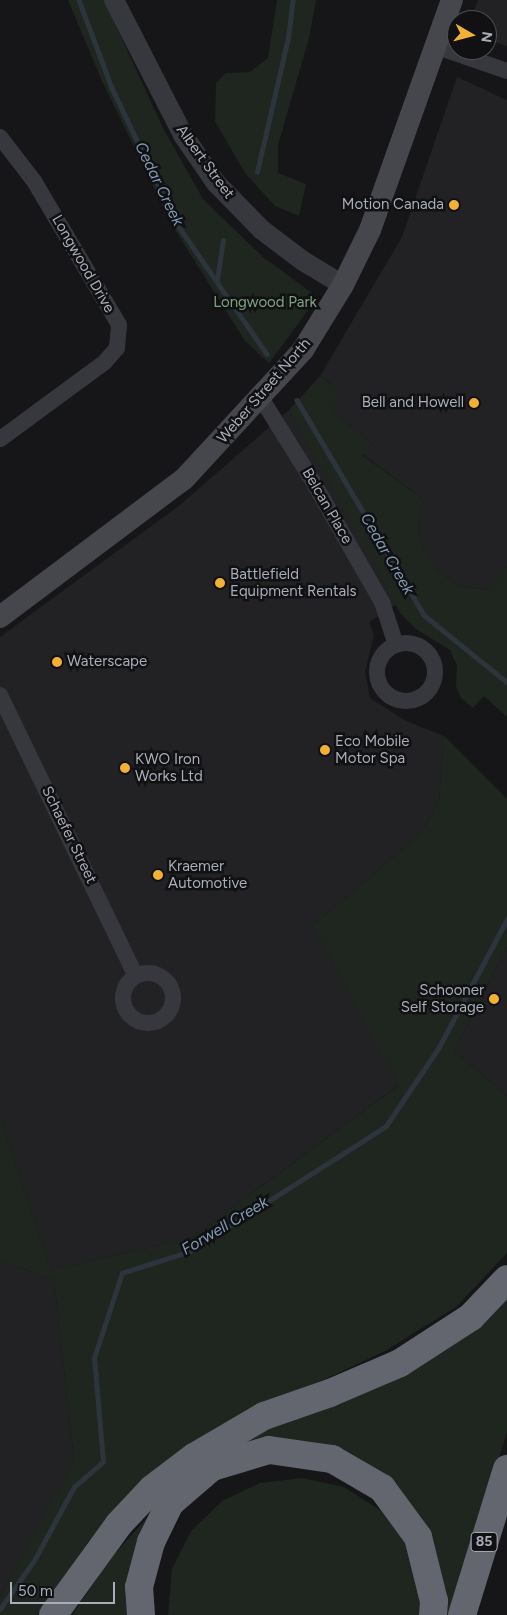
<!DOCTYPE html>
<style>
body{margin:0}
#map{position:relative;width:507px;height:1615px;overflow:hidden;background:#161618;font-family:Figtree,sans-serif}
div>[style]{position:absolute}
.built>*{inset:0;background:#222225}
.green>*{inset:0;background:#1e261f}
.stream>*{height:4.5px;margin:-2.25px;padding:0 2.25px;transform-origin:2.25px;border-radius:2.25px;background:#2c353c}
.minor>*{height:16px;margin:-8px;padding:0 8px;transform-origin:8px;border-radius:8px;background:#37383d}
.minor>.ring{margin:-8px;padding:0;box-sizing:content-box;background:none;border:16px solid #37383d;border-radius:50%}
.tertiary>*{height:20px;margin:-10px;padding:0 10px;transform-origin:10px;border-radius:10px;background:#37383d}
.secondary>*{height:22px;margin:-11px;padding:0 11px;transform-origin:11px;border-radius:11px;background:#45474d}
.motorway>*{height:28px;margin:-14px;padding:0 14px;transform-origin:14px;border-radius:14px;background:#63666e}
.dots>*{width:14px;height:14px;translate:-50% -50%;box-sizing:border-box;border:2px solid #111113;border-radius:50%}
span{translate:-50% -50%;white-space:nowrap;text-align:center;line-height:1.15;-webkit-text-stroke:5px #111113;paint-order:stroke}
.shield-label span{padding:1px 4px;background:#111113;border:1px solid;border-radius:4px;-webkit-text-stroke-width:0}
.shield-label{font-size:14px;color:#a8adb8;font-weight:700}
.street-label{font-size:15px;color:#a8adb8}
.poi-label{font-size:15px;color:#a8adb8}
.right{translate:-100% -50%;text-align:right}
.left{translate:0 -50%;text-align:left}
.park-label{font-size:15px;color:#7fa381}
.water-label{font-size:16px;color:#7f9bb3;font-style:italic}
.north{position:absolute;left:447px;top:10px;width:50px;height:50px;box-sizing:border-box;background:#111113;border:1px solid #4d4f55;border-radius:50%;rotate:98deg;font-size:14px;font-weight:700;line-height:20px;text-align:center;color:#a8adb8}
.north::after{content:'';display:block;margin:auto;width:18px;height:22px;background:#f2b134;clip-path:polygon(50% 0,100% 100%,50% 72%,0 100%)}
.scale{position:absolute;left:10px;top:1582px;width:105px;height:22px;box-sizing:border-box;border:2px solid #a8adb8;border-top:0;padding-left:6px;font-size:15px;line-height:18px;white-space:nowrap;color:#a8adb8;-webkit-text-stroke:4px #111113;paint-order:stroke}
</style>
<div id="map">
<div class="built">
<div style="clip-path:polygon(478px 0,507px 0,507px 46px,487px 40px,487px 20px,471px 20px)"></div>
<div style="clip-path:polygon(457px 77px,507px 100px,507px 567px,488px 590px,458px 586px,435px 568px,423px 550px,418px 528px,423px 499px,362px 454px,372px 444px,332px 410px,331px 383px,320px 376px,402px 237px)"></div>
<div style="clip-path:polygon(289px 410px,397px 604px,369px 622px,374px 635px,365px 672px,370px 698px,404px 720px,444px 736px,439px 801px,421px 834px,312px 926px,400px 1084px,191px 1238px,51px 1270px,0 1117px,0 637px,180px 505px)"></div>
<div style="clip-path:polygon(507px 947px,507px 1096px,454px 1051px)"></div>
<div style="clip-path:polygon(0 1260px,54px 1280px,74px 1461px,0 1597px)"></div>
</div>
<div class="green">
<div style="clip-path:polygon(68px 0,104px 0,163px 128px,203px 199px,263px 257px,312px 293px,309px 309px,269px 363px,245px 341px,172px 225px,102px 81px)"></div>
<div style="clip-path:polygon(277px 0,316px 0,309px 38px,278px 145px,278px 173px,306px 184px,299px 216px,275px 206px,245px 173px,215px 121px,216px 83px,226px 73px,250px 72px,268px 58px)"></div>
<div style="clip-path:polygon(320px 376px,337px 388px,337px 401px,332px 410px,372px 444px,362px 455px,423px 499px,418px 528px,423px 549px,435px 568px,458px 586px,487px 590px,507px 567px,507px 717px,484px 696px,473px 708px,461px 698px,456px 686px,457px 666px,450px 650px,416px 629px,400px 613px,289px 410px)"></div>
<div style="clip-path:polygon(444px 736px,507px 799px,507px 947px,454px 1051px,507px 1096px,507px 1253px,456px 1307px,385px 1351px,221px 1428px,153px 1472px,90px 1539px,37px 1615px,0 1615px,0 1597px,74px 1460px,54px 1280px,0 1260px,0 1117px,51px 1270px,191px 1238px,399px 1085px,312px 926px,421px 834px,439px 801px)"></div>
<div style="clip-path:polygon(507px 1291px,507px 1432px,451px 1615px,442px 1614px,434px 1545px,407px 1503px,376px 1474px,217px 1453px)"></div>
<div style="clip-path:polygon(302px 1478px,344px 1487px,380px 1510px,407px 1542px,421px 1582px,419px 1615px,168px 1615px,172px 1569px,191px 1531px,222px 1501px,260px 1483px)"></div>
<div style="clip-path:polygon(168px 1494px,134px 1615px,72px 1615px,111px 1558px)"></div>
</div>
<div class="stream">
<div style="left:79px;top:0;width:94px;rotate:69.4deg"></div>
<div style="left:112px;top:88px;width:151px;rotate:64.5deg"></div>
<div style="left:177px;top:224px;width:158px;rotate:55.3deg"></div>
<div style="left:257px;top:172px;width:138px;rotate:-77deg"></div>
<div style="left:288px;top:38px;width:38px;rotate:-83deg"></div>
<div style="left:217px;top:280px;width:40px;rotate:-81.5deg"></div>
<div style="left:297px;top:400px;width:250px;rotate:59.4deg"></div>
<div style="left:424px;top:615px;width:107px;rotate:38.9deg"></div>
<div style="left:0;top:1609px;width:61px;rotate:-55deg"></div>
<div style="left:35px;top:1559px;width:82px;rotate:-61.6deg"></div>
<div style="left:74px;top:1487px;width:38px;rotate:-41deg"></div>
<div style="left:103px;top:1462px;width:104px;rotate:-94.9deg"></div>
<div style="left:94px;top:1358px;width:89px;rotate:-71.8deg"></div>
<div style="left:122px;top:1273px;width:71px;rotate:-17.9deg"></div>
<div style="left:190px;top:1251px;width:232px;rotate:-32.5deg"></div>
<div style="left:386px;top:1126px;width:95px;rotate:-56.1deg"></div>
<div style="left:439px;top:1047px;width:145px;rotate:-62deg"></div>
</div>
<div class="minor">
<div style="left:437px;top:47px;width:74px;rotate:18.9deg"></div>
<div style="left:0;top:137px;width:56px;rotate:52.3deg"></div>
<div style="left:34px;top:181px;width:167px;rotate:59.4deg"></div>
<div style="left:119px;top:325px;width:23px;rotate:95deg"></div>
<div style="left:117px;top:348px;width:18px;rotate:131deg"></div>
<div style="left:105px;top:362px;width:130px;rotate:143.7deg"></div>
<div style="left:261px;top:398px;width:97px;rotate:58.1deg"></div>
<div style="left:312px;top:480px;width:141px;rotate:60.2deg"></div>
<div style="left:382px;top:602px;width:45px;rotate:72deg"></div>
<div class="ring" style="left:377px;top:643px;width:42px;height:42px"></div>
<div style="left:0;top:695px;width:312px;rotate:64.2deg"></div>
<div class="ring" style="left:123px;top:973px;width:34px;height:34px"></div>
</div>
<div class="tertiary">
<div style="left:114px;top:0;width:152px;rotate:62.9deg"></div>
<div style="left:183px;top:135px;width:58px;rotate:55.5deg"></div>
<div style="left:216px;top:183px;width:66px;rotate:45.6deg"></div>
<div style="left:262px;top:230px;width:51px;rotate:37.1deg"></div>
<div style="left:303px;top:261px;width:47px;rotate:31deg"></div>
</div>
<div class="secondary">
<div style="left:0;top:617px;width:230px;rotate:-36.9deg"></div>
<div style="left:184px;top:479px;width:176px;rotate:-47.3deg"></div>
<div style="left:303px;top:350px;width:76px;rotate:-58.4deg"></div>
<div style="left:343px;top:285px;width:61px;rotate:-63.9deg"></div>
<div style="left:370px;top:230px;width:244px;rotate:-70.4deg"></div>
</div>
<div class="motorway">
<div style="left:53px;top:1615px;width:112px;rotate:-54deg"></div>
<div style="left:119px;top:1524px;width:48px;rotate:-46.7deg"></div>
<div style="left:152px;top:1489px;width:53px;rotate:-37.3deg"></div>
<div style="left:194px;top:1457px;width:81px;rotate:-30.4deg"></div>
<div style="left:264px;top:1416px;width:70px;rotate:-19.2deg"></div>
<div style="left:330px;top:1393px;width:76px;rotate:-23.2deg"></div>
<div style="left:400px;top:1363px;width:85px;rotate:-32.9deg"></div>
<div style="left:471px;top:1317px;width:52px;rotate:-46.5deg"></div>
<div style="left:141px;top:1615px;width:28px;rotate:-94deg"></div>
<div style="left:139px;top:1587px;width:47px;rotate:-75.1deg"></div>
<div style="left:151px;top:1542px;width:43px;rotate:-64deg"></div>
<div style="left:170px;top:1503px;width:55px;rotate:-40.6deg"></div>
<div style="left:212px;top:1467px;width:59px;rotate:-16.6deg"></div>
<div style="left:269px;top:1450px;width:64px;rotate:8.1deg"></div>
<div style="left:332px;top:1459px;width:58px;rotate:30.1deg"></div>
<div style="left:382px;top:1488px;width:61px;rotate:53.7deg"></div>
<div style="left:418px;top:1537px;width:66px;rotate:76deg"></div>
<div style="left:434px;top:1601px;width:14px;rotate:94deg"></div>
<div style="left:462px;top:1615px;width:153px;rotate:-72.9deg"></div>
</div>
<div class="dots">
<div style="left:454px;top:205px;background:#f2b134"></div>
<div style="left:474px;top:403px;background:#f2b134"></div>
<div style="left:220px;top:583px;background:#f2b134"></div>
<div style="left:57px;top:662px;background:#f2b134"></div>
<div style="left:325px;top:750px;background:#f2b134"></div>
<div style="left:125px;top:768px;background:#f2b134"></div>
<div style="left:158px;top:875px;background:#f2b134"></div>
<div style="left:494px;top:999px;background:#f2b134"></div>
</div>
<div class="shield-label">
<span style="left:484px;top:1542px">85</span>
</div>
<div class="street-label">
<span style="left:205px;top:162px;rotate:54deg">Albert Street</span>
<span style="left:83px;top:264px;rotate:60deg">Longwood Drive</span>
<span style="left:264px;top:391px;rotate:-49deg">Weber Street North</span>
<span style="left:327px;top:506px;rotate:60deg">Belcan Place</span>
<span style="left:69px;top:835px;rotate:64deg">Schaefer Street</span>
</div>
<div class="poi-label">
<span class="right" style="left:444px;top:205px">Motion Canada</span>
<span class="right" style="left:464px;top:403px">Bell and Howell</span>
<span class="left" style="left:230px;top:583px">Battlefield<br>Equipment Rentals</span>
<span class="left" style="left:67px;top:662px">Waterscape</span>
<span class="left" style="left:335px;top:750px">Eco Mobile<br>Motor Spa</span>
<span class="left" style="left:135px;top:768px">KWO Iron<br>Works Ltd</span>
<span class="left" style="left:168px;top:875px">Kraemer<br>Automotive</span>
<span class="right" style="left:484px;top:999px">Schooner<br>Self Storage</span>
</div>
<div class="park-label">
<span style="left:265px;top:303px">Longwood Park</span>
</div>
<div class="water-label">
<span style="left:159px;top:184px;rotate:64deg">Cedar Creek</span>
<span style="left:387px;top:554px;rotate:60deg">Cedar Creek</span>
<span style="left:225px;top:1226px;rotate:-31deg">Forwell Creek</span>
</div>
<div class="north">N</div>
<div class="scale">50 m</div>
</div>
